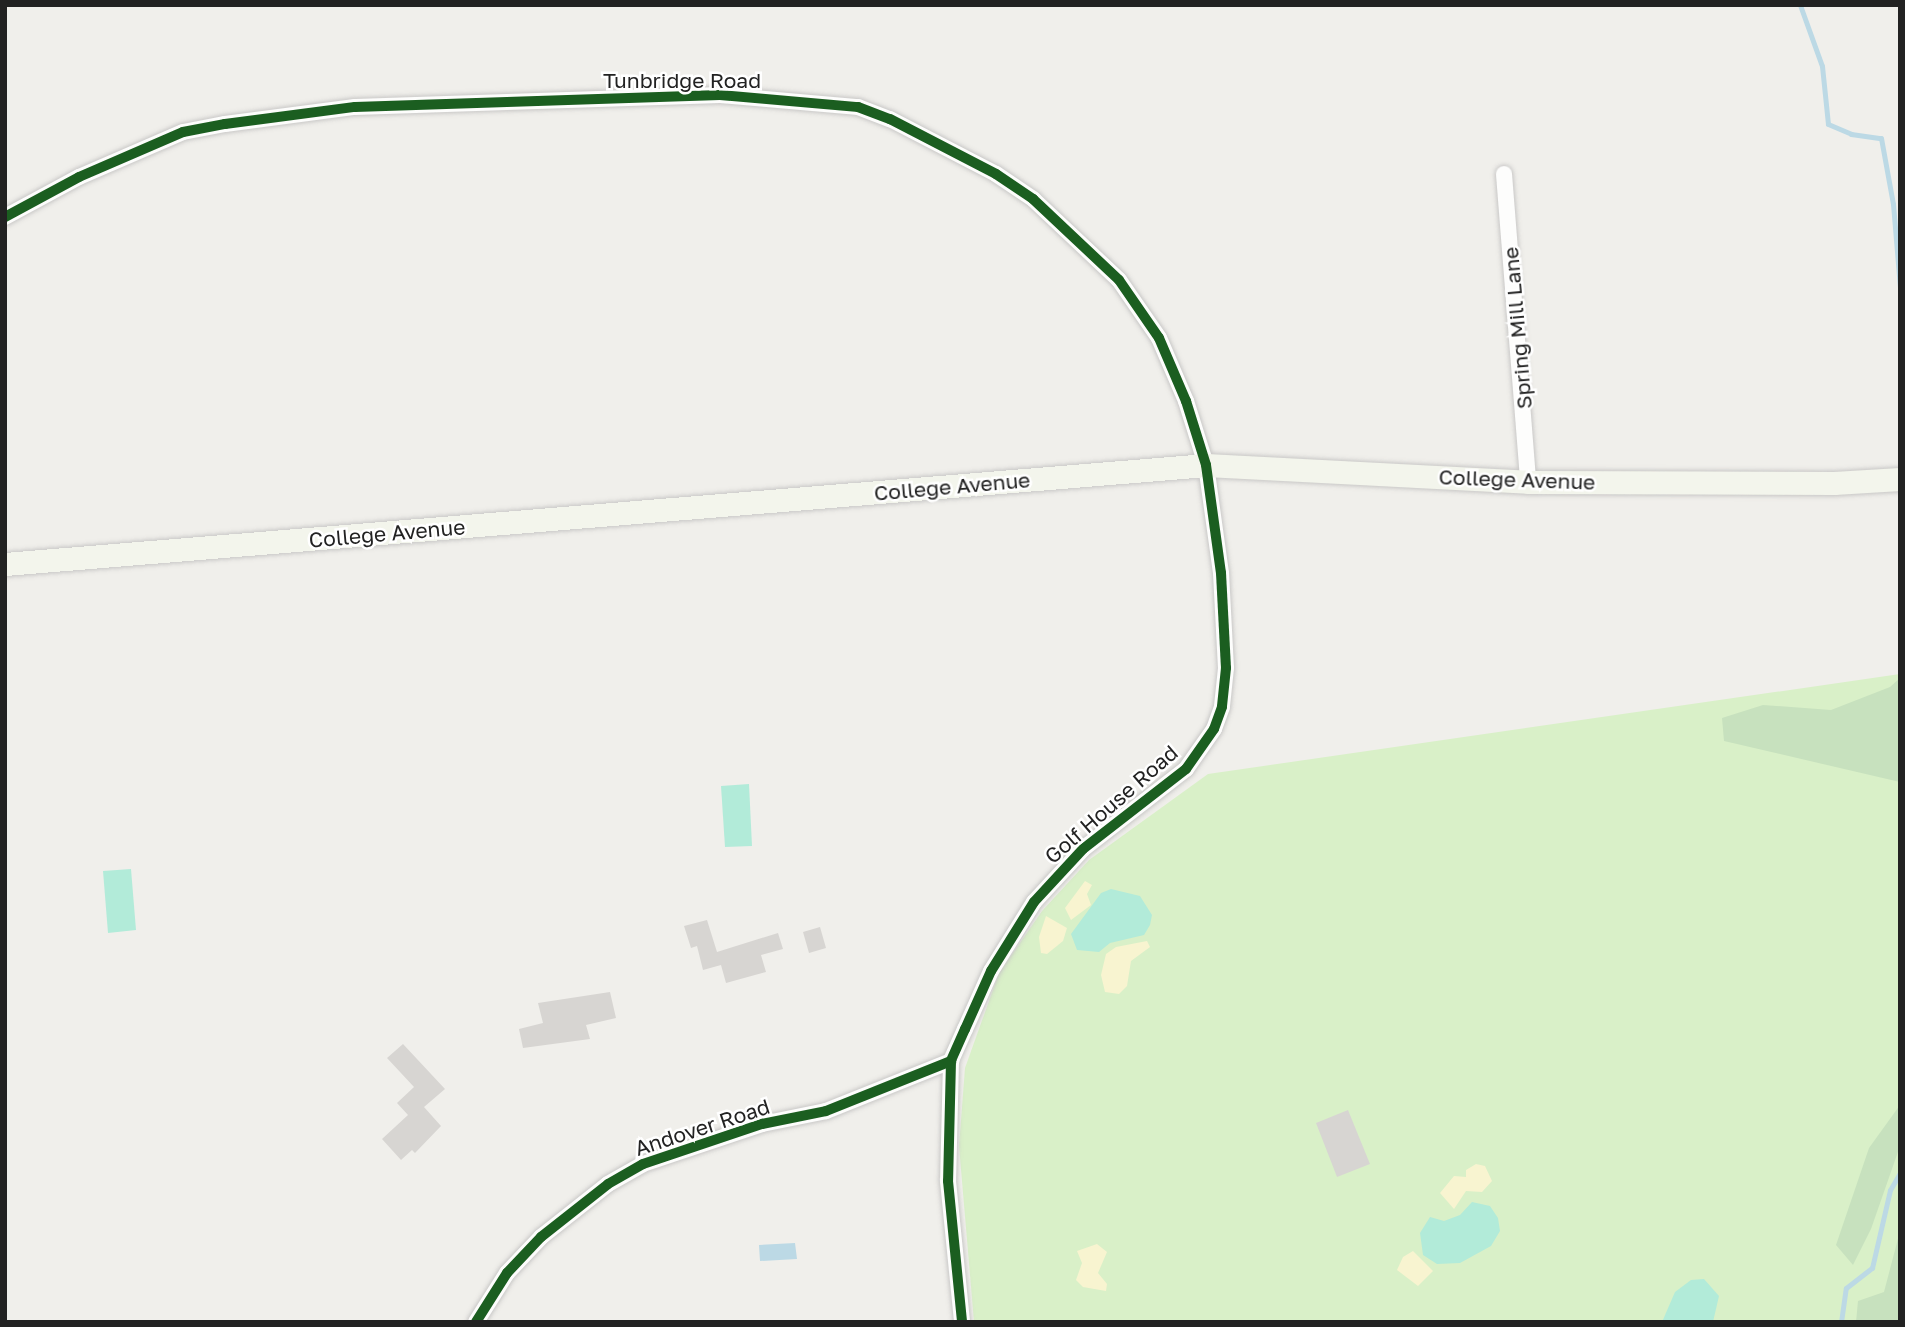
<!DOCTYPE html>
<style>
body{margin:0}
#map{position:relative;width:1905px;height:1327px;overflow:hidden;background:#f0efeb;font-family:"Golos Text",sans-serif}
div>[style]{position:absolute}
.grass>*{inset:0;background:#d9f0c8}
.forest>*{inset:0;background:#c7e1be}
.sand>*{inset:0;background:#f8f4d0}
.pitch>*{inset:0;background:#b2ebd9}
.water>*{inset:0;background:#bcd9e5}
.stream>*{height:5px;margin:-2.5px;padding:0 2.5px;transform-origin:2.5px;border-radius:2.5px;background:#bcd9e5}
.building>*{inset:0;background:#d7d5d2}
.roads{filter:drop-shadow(0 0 2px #c9c8c7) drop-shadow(0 0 2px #c9c8c7)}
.street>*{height:16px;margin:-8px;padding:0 8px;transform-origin:8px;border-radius:8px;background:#fdfdfc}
.secondary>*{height:23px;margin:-11.5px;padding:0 11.5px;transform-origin:11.5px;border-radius:11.5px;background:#f3f5ec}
.cycleway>*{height:10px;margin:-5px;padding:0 5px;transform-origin:5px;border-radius:5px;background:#1b5e20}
span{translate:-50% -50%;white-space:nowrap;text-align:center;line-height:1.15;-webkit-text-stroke:5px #fff;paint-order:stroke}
.street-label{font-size:21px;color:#222}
.frame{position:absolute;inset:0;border:7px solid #222;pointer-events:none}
</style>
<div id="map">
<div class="grass">
<div style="clip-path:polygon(1900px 674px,1900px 1322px,974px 1322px,959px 1146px,965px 1068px,999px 973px,1042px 911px,1089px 860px,1208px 774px)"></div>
</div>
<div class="forest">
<div style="clip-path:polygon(1900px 678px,1900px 782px,1724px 741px,1722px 718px,1763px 705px,1831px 710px,1890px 687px)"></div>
<div style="clip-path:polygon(1900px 1105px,1900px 1146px,1871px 1229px,1853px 1265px,1836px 1245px,1869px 1148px)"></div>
<div style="clip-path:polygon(1900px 1231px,1900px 1322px,1856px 1322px,1858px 1301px,1884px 1292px)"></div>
</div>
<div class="sand">
<div style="clip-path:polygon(1085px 881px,1092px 885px,1087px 894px,1091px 905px,1071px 920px,1065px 908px)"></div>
<div style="clip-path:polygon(1046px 916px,1067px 928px,1063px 941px,1047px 954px,1041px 953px,1039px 937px)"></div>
<div style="clip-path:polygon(1147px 941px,1150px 947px,1131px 961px,1127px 986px,1119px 994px,1105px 992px,1101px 975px,1106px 954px,1116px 947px)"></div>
<div style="clip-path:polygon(1476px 1164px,1485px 1166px,1492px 1181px,1482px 1192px,1466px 1191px,1454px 1209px,1440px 1193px,1454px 1176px,1466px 1177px,1466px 1170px)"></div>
<div style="clip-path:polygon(1097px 1244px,1107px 1252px,1098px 1273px,1107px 1284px,1106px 1291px,1083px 1287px,1076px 1280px,1082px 1263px,1077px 1251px)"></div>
<div style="clip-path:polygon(1413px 1251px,1433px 1271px,1418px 1286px,1397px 1270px,1403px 1257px)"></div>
</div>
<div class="pitch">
<div style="clip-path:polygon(749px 784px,752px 846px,725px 847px,721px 786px)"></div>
<div style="clip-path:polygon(131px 869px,136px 930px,108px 933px,103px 871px)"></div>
<div style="clip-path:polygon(1111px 889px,1140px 896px,1152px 915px,1150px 925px,1144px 935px,1110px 943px,1099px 952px,1077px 950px,1071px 934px,1101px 893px)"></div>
<div style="clip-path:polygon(1472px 1202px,1490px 1206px,1498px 1218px,1500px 1231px,1491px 1246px,1460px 1263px,1437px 1264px,1423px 1255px,1420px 1233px,1430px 1217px,1444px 1221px,1460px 1215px)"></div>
<div style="clip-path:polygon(1704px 1279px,1719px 1296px,1713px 1322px,1662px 1322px,1675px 1292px,1691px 1280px)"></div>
</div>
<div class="water">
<div style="clip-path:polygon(795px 1243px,797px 1259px,760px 1261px,759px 1245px)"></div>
</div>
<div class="stream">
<div style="left:1800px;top:5px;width:65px;rotate:70.2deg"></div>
<div style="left:1822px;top:66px;width:58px;rotate:84.1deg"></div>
<div style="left:1828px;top:124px;width:25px;rotate:23deg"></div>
<div style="left:1851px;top:134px;width:30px;rotate:8deg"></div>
<div style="left:1881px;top:138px;width:67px;rotate:79.7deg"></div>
<div style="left:1893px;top:204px;width:84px;rotate:85.2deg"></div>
<div style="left:1841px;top:1322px;width:34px;rotate:-82deg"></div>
<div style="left:1846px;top:1288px;width:33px;rotate:-38deg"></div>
<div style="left:1872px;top:1268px;width:80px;rotate:-77deg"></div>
<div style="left:1890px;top:1190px;width:20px;rotate:-60deg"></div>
</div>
<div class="building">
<div style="clip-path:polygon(707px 920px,717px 952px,778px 933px,783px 949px,761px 955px,766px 972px,726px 983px,721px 965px,703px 970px,697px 946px,691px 948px,684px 926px)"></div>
<div style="clip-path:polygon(820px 927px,826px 948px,809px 953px,803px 932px)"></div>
<div style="clip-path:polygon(610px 992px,616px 1018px,586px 1025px,590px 1039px,523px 1048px,519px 1029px,543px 1023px,538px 1003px)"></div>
<div style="clip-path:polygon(403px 1044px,445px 1089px,424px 1107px,441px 1126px,415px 1153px,412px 1150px,401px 1160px,382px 1139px,408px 1115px,397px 1103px,414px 1087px,387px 1058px)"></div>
<div style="clip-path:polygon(1348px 1110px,1370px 1164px,1337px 1177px,1316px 1123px)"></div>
</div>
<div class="roads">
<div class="street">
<div style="left:1504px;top:174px;width:309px;rotate:85.5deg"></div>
<div style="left:5px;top:217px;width:84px;rotate:-28.4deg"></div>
<div style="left:79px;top:177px;width:113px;rotate:-23.4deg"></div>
<div style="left:183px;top:132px;width:43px;rotate:-10.8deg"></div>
<div style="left:225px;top:124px;width:131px;rotate:-7.5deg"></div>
<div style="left:355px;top:107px;width:365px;rotate:-1.9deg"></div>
<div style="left:720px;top:95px;width:139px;rotate:5deg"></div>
<div style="left:858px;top:107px;width:34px;rotate:21deg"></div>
<div style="left:890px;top:119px;width:119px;rotate:27.4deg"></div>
<div style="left:996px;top:174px;width:45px;rotate:34deg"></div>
<div style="left:1033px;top:199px;width:118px;rotate:43.3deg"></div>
<div style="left:1119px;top:280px;width:70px;rotate:55.4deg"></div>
<div style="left:1159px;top:338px;width:69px;rotate:66.8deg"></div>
<div style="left:1186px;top:401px;width:67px;rotate:72.6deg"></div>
<div style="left:1206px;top:465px;width:109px;rotate:82.1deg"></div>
<div style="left:1221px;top:573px;width:95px;rotate:87deg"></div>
<div style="left:1226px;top:668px;width:39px;rotate:96deg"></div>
<div style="left:1222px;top:707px;width:23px;rotate:110deg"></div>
<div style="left:1214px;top:729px;width:49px;rotate:125deg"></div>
<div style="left:1186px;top:769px;width:130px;rotate:142.2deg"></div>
<div style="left:1083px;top:849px;width:72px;rotate:132.8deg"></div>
<div style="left:1034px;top:902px;width:81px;rotate:121.9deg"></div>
<div style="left:991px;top:971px;width:64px;rotate:114.1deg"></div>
<div style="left:965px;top:1029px;width:35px;rotate:114deg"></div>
<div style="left:951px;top:1061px;width:120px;rotate:91.4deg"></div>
<div style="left:948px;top:1181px;width:142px;rotate:84.3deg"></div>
<div style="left:476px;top:1322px;width:58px;rotate:-57.7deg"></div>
<div style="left:507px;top:1273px;width:50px;rotate:-46.6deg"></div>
<div style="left:541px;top:1237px;width:85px;rotate:-38.3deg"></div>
<div style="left:608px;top:1184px;width:40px;rotate:-29.7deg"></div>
<div style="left:643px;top:1164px;width:126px;rotate:-18.6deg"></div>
<div style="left:762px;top:1124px;width:65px;rotate:-11.5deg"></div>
<div style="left:826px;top:1111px;width:135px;rotate:-21.8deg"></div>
</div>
<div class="secondary">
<div style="left:5px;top:564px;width:1205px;rotate:-4.71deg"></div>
<div style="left:1206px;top:465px;width:322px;rotate:3deg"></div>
<div style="left:1528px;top:482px;width:306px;rotate:0.2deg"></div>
<div style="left:1834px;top:483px;width:66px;rotate:-3.5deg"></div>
</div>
</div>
<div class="cycleway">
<div style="left:5px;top:217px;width:84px;rotate:-28.4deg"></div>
<div style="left:79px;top:177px;width:113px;rotate:-23.4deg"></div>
<div style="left:183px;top:132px;width:43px;rotate:-10.8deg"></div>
<div style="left:225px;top:124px;width:131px;rotate:-7.5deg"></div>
<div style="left:355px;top:107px;width:365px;rotate:-1.9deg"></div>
<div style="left:720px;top:95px;width:139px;rotate:5deg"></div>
<div style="left:858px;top:107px;width:34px;rotate:21deg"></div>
<div style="left:890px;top:119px;width:119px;rotate:27.4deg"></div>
<div style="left:996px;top:174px;width:45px;rotate:34deg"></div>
<div style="left:1033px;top:199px;width:118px;rotate:43.3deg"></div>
<div style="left:1119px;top:280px;width:70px;rotate:55.4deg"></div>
<div style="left:1159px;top:338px;width:69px;rotate:66.8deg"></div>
<div style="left:1186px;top:401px;width:67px;rotate:72.6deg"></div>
<div style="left:1206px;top:465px;width:109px;rotate:82.1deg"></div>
<div style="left:1221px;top:573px;width:95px;rotate:87deg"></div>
<div style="left:1226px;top:668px;width:39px;rotate:96deg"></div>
<div style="left:1222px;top:707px;width:23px;rotate:110deg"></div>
<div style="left:1214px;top:729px;width:49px;rotate:125deg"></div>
<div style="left:1186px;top:769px;width:130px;rotate:142.2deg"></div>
<div style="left:1083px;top:849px;width:72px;rotate:132.8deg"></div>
<div style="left:1034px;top:902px;width:81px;rotate:121.9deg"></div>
<div style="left:991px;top:971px;width:64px;rotate:114.1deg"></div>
<div style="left:965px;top:1029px;width:35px;rotate:114deg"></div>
<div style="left:951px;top:1061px;width:120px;rotate:91.4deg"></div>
<div style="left:948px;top:1181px;width:142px;rotate:84.3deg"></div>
<div style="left:476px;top:1322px;width:58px;rotate:-57.7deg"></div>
<div style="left:507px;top:1273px;width:50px;rotate:-46.6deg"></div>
<div style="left:541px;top:1237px;width:85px;rotate:-38.3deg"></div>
<div style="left:608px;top:1184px;width:40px;rotate:-29.7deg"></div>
<div style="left:643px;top:1164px;width:126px;rotate:-18.6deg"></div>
<div style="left:762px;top:1124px;width:65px;rotate:-11.5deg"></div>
<div style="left:826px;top:1111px;width:135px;rotate:-21.8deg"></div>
</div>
<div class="street-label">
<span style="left:682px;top:80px">Tunbridge Road</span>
<span style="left:1517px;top:328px;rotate:-95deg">Spring Mill Lane</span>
<span style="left:1517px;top:479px;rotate:2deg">College Avenue</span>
<span style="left:952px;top:486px;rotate:-5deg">College Avenue</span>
<span style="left:387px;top:533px;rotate:-5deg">College Avenue</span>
<span style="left:1111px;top:804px;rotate:-41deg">Golf House Road</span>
<span style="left:702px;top:1127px;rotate:-18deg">Andover Road</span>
</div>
<div class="frame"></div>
</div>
